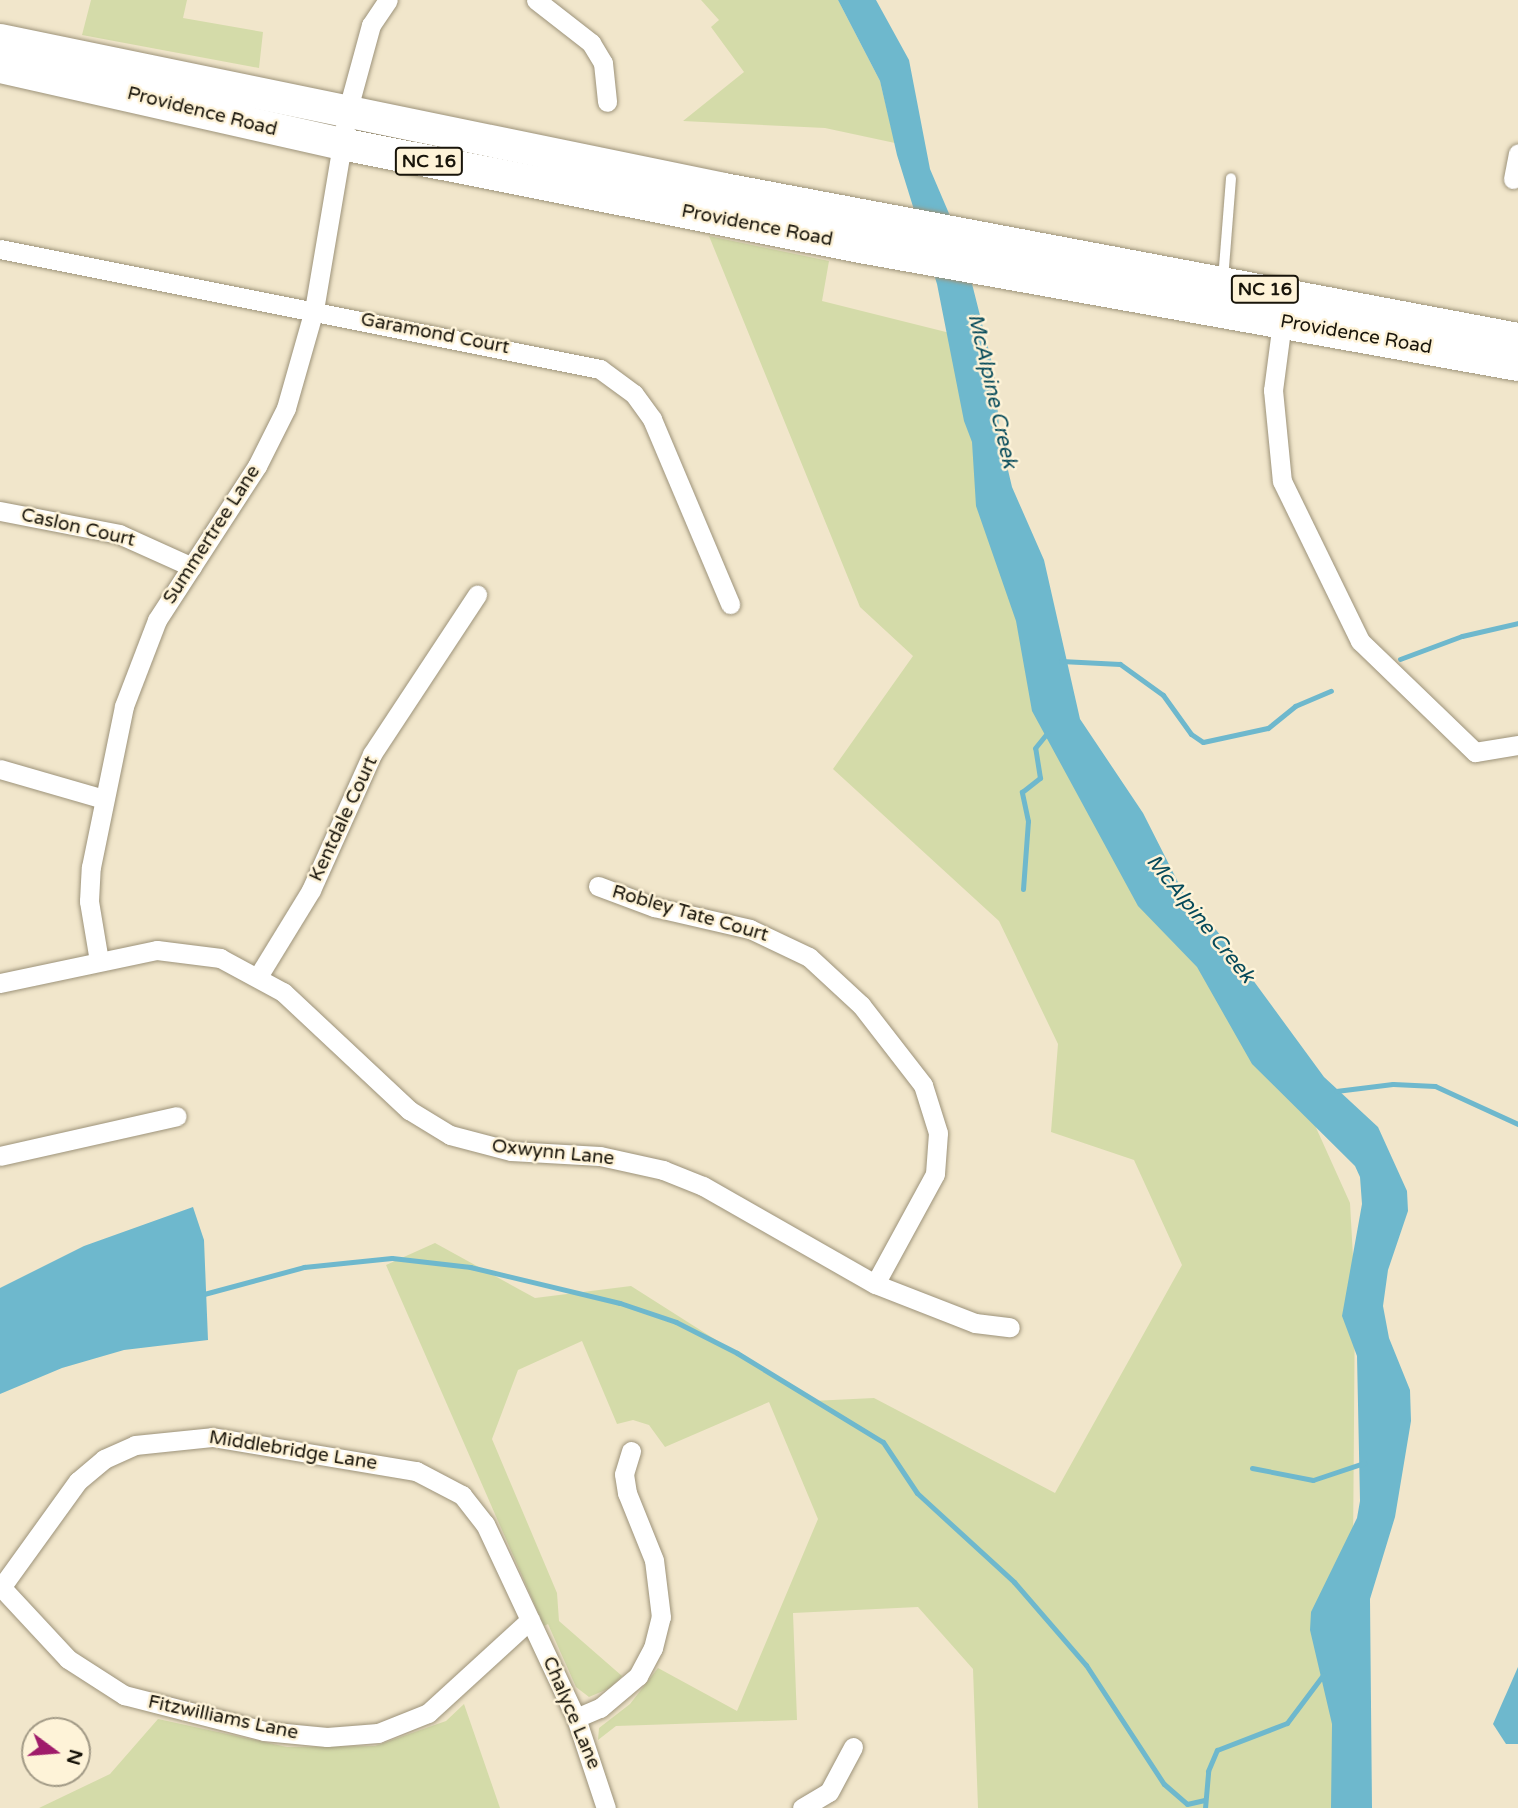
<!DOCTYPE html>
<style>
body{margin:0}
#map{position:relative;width:1518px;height:1808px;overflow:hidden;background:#f1e6cb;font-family:"Varela Round",sans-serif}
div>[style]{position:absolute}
.green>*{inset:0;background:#d4dba9}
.water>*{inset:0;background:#6eb8cd}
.stream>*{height:5px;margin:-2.5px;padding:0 2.5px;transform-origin:2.5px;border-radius:2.5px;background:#6eb8cd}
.roads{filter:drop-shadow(0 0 2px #9d937a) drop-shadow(0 0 2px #9d937a)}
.lane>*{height:10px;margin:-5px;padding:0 5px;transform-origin:5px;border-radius:5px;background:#fff}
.street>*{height:19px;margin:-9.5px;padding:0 9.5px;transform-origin:9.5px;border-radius:9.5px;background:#fff}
.primary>*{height:32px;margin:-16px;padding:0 16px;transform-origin:16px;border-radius:16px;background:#fff}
span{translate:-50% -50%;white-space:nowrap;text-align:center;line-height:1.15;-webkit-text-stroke:5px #fef3d8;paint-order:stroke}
.shield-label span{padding:2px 5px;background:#fef3d8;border:2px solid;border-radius:5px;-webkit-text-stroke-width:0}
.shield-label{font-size:18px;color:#18140a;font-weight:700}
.street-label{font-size:19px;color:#18140a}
.water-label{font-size:21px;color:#064a5a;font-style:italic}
.north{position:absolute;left:21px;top:1717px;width:70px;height:70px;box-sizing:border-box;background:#fef3d8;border:2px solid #a29a86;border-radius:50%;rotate:106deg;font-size:19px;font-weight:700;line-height:28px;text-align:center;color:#18140a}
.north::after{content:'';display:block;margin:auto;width:24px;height:32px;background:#9f1b6a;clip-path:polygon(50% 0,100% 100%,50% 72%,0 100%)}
</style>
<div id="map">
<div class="green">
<div style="clip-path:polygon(91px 0,187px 0,183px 18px,263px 32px,259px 68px,82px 35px)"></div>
<div style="clip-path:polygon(701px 0,838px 0,880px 81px,895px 143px,825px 128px,683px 121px,744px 72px,711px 27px,719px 20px)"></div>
<div style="clip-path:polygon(709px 236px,829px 261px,822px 301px,962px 336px,1052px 722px,1286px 1061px,1350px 1203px,1355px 1293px,1351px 1808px,978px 1808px,973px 1669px,918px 1607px,793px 1613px,797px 1720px,616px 1726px,598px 1740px,599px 1728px,630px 1704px,658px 1668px,737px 1711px,818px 1519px,769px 1402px,665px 1447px,649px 1425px,633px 1420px,617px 1424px,582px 1341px,518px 1370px,492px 1439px,557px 1593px,559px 1621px,622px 1676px,610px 1688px,589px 1697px,576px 1687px,548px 1624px,544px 1626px,386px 1265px,435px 1243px,535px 1298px,631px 1286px,812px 1401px,874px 1398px,1055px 1493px,1182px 1265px,1134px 1160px,1051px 1132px,1058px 1044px,999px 921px,833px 769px,913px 656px,860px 607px)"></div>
<div style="clip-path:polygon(464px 1704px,500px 1808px,39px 1808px,110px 1774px,158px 1719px,287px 1747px,375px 1746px,446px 1721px)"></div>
</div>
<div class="water">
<div style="clip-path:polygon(838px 0,876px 0,909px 60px,930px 169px,962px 244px,994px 371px,1000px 436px,1012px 487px,1044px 560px,1080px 719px,1143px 813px,1184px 894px,1217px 931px,1324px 1077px,1378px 1127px,1407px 1191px,1408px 1211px,1388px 1270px,1383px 1306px,1389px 1338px,1410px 1390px,1411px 1421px,1395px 1517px,1370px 1599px,1372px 1808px,1331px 1808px,1332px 1724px,1310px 1630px,1311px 1612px,1357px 1518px,1360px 1501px,1357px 1356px,1342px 1316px,1362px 1204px,1360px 1177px,1355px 1166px,1252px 1064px,1197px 967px,1138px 906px,1032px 711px,1016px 621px,976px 506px,972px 442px,964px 421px,937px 284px,897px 155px,880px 81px)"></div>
<div style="clip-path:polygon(193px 1207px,204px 1240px,208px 1340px,124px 1350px,62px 1368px,0 1394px,0 1288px,84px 1246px)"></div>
<div style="clip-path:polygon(1518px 1667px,1518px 1744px,1506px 1744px,1493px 1724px)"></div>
</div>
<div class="stream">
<div style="left:1400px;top:659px;width:66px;rotate:-20.4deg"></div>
<div style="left:1462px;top:636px;width:57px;rotate:-13.1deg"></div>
<div style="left:1061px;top:661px;width:59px;rotate:2.9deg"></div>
<div style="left:1120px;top:664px;width:53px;rotate:35.8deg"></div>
<div style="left:1163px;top:695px;width:48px;rotate:54.3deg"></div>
<div style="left:1191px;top:734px;width:14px;rotate:34deg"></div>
<div style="left:1203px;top:742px;width:66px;rotate:-12.2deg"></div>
<div style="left:1268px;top:728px;width:35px;rotate:-39deg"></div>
<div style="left:1295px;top:706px;width:39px;rotate:-23deg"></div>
<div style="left:1023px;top:889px;width:68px;rotate:-85.8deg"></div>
<div style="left:1028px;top:821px;width:30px;rotate:-102deg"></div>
<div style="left:1022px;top:792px;width:23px;rotate:-38deg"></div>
<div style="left:1040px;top:778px;width:30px;rotate:-99deg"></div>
<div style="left:1035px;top:748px;width:19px;rotate:-51deg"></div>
<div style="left:1336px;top:1091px;width:57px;rotate:-7deg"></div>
<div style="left:1393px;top:1084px;width:42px;rotate:2.7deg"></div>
<div style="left:1435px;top:1086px;width:91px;rotate:24.6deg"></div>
<div style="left:204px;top:1294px;width:104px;rotate:-15.1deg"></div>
<div style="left:304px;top:1267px;width:88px;rotate:-5.8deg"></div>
<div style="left:392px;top:1258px;width:79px;rotate:6.6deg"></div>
<div style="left:470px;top:1267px;width:154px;rotate:13.5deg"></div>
<div style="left:620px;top:1303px;width:59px;rotate:18.7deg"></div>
<div style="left:676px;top:1322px;width:68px;rotate:26.9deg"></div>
<div style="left:737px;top:1353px;width:171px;rotate:31.4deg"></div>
<div style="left:883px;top:1442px;width:61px;rotate:56.3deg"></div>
<div style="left:917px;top:1493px;width:132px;rotate:42.5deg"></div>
<div style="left:1014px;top:1582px;width:110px;rotate:49.1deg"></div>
<div style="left:1086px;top:1665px;width:142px;rotate:56.8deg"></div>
<div style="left:1164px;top:1784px;width:30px;rotate:41deg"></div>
<div style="left:1187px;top:1804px;width:18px;rotate:-13deg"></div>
<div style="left:1252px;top:1468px;width:62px;rotate:11.1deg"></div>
<div style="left:1313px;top:1480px;width:54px;rotate:-18.4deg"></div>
<div style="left:1205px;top:1808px;width:37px;rotate:-85deg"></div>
<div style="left:1208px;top:1771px;width:23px;rotate:-67deg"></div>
<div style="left:1217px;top:1750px;width:75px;rotate:-21.1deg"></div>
<div style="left:1287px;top:1723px;width:60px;rotate:-53.1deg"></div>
</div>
<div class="roads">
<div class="lane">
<div style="left:1223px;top:280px;width:102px;rotate:-85.5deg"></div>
</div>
<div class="street">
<div style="left:536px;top:0;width:70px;rotate:38deg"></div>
<div style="left:591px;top:43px;width:23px;rotate:59deg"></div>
<div style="left:603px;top:63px;width:39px;rotate:84deg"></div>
<div style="left:1513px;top:179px;width:26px;rotate:-79deg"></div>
<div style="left:0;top:249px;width:612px;rotate:11.31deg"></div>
<div style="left:600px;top:369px;width:42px;rotate:36.3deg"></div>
<div style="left:634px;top:394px;width:31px;rotate:54deg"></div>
<div style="left:652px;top:419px;width:201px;rotate:67.1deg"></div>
<div style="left:1282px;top:322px;width:69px;rotate:97.5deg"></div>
<div style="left:1273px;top:390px;width:91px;rotate:84.4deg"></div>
<div style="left:1282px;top:481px;width:178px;rotate:64deg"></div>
<div style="left:1360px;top:641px;width:160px;rotate:44deg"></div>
<div style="left:1475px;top:752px;width:44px;rotate:-9.2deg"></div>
<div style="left:0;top:511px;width:121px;rotate:10.9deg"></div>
<div style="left:119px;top:534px;width:80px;rotate:24.3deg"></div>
<div style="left:0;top:769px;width:108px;rotate:16.1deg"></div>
<div style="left:598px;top:886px;width:60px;rotate:20.6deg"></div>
<div style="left:654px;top:907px;width:98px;rotate:12.9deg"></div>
<div style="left:750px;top:929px;width:65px;rotate:25.4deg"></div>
<div style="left:809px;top:957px;width:71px;rotate:42.7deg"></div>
<div style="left:861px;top:1005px;width:101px;rotate:52.2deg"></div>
<div style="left:923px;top:1085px;width:50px;rotate:72.6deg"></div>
<div style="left:938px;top:1133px;width:41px;rotate:94.2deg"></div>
<div style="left:935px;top:1174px;width:125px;rotate:118.6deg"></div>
<div style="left:99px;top:961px;width:61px;rotate:-99.5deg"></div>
<div style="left:89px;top:901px;width:34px;rotate:-87deg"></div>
<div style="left:91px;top:867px;width:164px;rotate:-78.4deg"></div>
<div style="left:124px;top:706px;width:92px;rotate:-69deg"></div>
<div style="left:157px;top:620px;width:184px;rotate:-57deg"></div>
<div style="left:257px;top:466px;width:65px;rotate:-63.4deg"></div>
<div style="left:286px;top:408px;width:102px;rotate:-74.1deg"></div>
<div style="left:314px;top:310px;width:204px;rotate:-80.4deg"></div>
<div style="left:348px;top:109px;width:87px;rotate:-74.7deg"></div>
<div style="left:371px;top:25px;width:30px;rotate:-56deg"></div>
<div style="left:259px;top:975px;width:100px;rotate:-58.5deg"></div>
<div style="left:311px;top:890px;width:149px;rotate:-65.8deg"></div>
<div style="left:372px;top:754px;width:191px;rotate:-56.6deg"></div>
<div style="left:0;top:983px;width:160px;rotate:-11.9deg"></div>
<div style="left:157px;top:950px;width:64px;rotate:7.2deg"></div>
<div style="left:220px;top:958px;width:72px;rotate:28.4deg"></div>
<div style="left:283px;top:992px;width:173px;rotate:43.1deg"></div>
<div style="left:409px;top:1110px;width:48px;rotate:31.4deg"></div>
<div style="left:450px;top:1135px;width:63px;rotate:14.7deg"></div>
<div style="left:511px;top:1151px;width:89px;rotate:3.2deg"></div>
<div style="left:600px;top:1156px;width:65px;rotate:12.5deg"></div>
<div style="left:663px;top:1170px;width:43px;rotate:21.8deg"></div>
<div style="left:703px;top:1186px;width:198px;rotate:29.7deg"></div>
<div style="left:875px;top:1284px;width:107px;rotate:21.3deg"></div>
<div style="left:975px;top:1323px;width:35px;rotate:7deg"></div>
<div style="left:0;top:1156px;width:181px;rotate:-12.7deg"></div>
<div style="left:2px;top:1588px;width:97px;rotate:47.1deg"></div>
<div style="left:68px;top:1659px;width:67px;rotate:32.7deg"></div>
<div style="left:124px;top:1695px;width:145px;rotate:14.4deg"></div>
<div style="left:264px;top:1731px;width:63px;rotate:5.4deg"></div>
<div style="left:327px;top:1737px;width:51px;rotate:-4.5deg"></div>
<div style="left:378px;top:1733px;width:54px;rotate:-21.8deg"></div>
<div style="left:428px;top:1713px;width:138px;rotate:-42.4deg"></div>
<div style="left:0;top:1589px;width:133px;rotate:-54.2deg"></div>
<div style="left:78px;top:1481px;width:34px;rotate:-40deg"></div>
<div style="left:104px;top:1459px;width:34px;rotate:-24deg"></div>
<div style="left:135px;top:1445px;width:77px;rotate:-5.9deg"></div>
<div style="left:212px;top:1437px;width:207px;rotate:9.5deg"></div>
<div style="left:416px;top:1471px;width:52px;rotate:27.6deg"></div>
<div style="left:462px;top:1495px;width:37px;rotate:52deg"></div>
<div style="left:485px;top:1524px;width:214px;rotate:64.9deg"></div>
<div style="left:576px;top:1718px;width:95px;rotate:71.6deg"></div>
<div style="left:576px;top:1718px;width:26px;rotate:-23deg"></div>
<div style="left:600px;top:1708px;width:50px;rotate:-40.1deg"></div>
<div style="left:638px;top:1676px;width:32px;rotate:-62deg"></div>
<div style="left:653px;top:1648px;width:32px;rotate:-76deg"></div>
<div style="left:661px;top:1617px;width:57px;rotate:-97deg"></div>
<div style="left:654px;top:1560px;width:72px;rotate:-111.9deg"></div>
<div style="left:627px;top:1493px;width:19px;rotate:-99deg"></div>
<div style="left:624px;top:1474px;width:24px;rotate:-73deg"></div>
<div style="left:802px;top:1808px;width:31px;rotate:-31deg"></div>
<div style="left:829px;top:1792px;width:51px;rotate:-61.9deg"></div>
</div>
<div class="primary">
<div style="left:0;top:40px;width:739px;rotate:11.63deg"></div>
<div style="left:724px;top:189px;width:808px;rotate:10.7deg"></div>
<div style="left:0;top:67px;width:351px;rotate:12.7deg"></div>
<div style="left:342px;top:144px;width:528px;rotate:11.25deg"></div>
<div style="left:860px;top:247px;width:668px;rotate:10.17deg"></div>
</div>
</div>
<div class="shield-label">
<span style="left:429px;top:161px">NC 16</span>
<span style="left:1265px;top:289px">NC 16</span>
</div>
<div class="street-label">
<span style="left:202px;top:112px;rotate:14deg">Providence Road</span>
<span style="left:757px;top:226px;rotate:11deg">Providence Road</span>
<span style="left:435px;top:334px;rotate:11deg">Garamond Court</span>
<span style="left:1356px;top:335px;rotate:10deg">Providence Road</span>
<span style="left:78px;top:528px;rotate:13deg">Caslon Court</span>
<span style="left:212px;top:535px;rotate:-57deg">Summertree Lane</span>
<span style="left:344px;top:819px;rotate:-65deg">Kentdale Court</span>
<span style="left:690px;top:914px;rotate:16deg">Robley Tate Court</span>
<span style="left:553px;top:1153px;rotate:6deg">Oxwynn Lane</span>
<span style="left:293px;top:1451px;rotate:9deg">Middlebridge Lane</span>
<span style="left:571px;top:1713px;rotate:67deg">Chalyce Lane</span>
<span style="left:223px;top:1718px;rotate:12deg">Fitzwilliams Lane</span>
</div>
<div class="water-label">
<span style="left:992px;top:391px;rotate:77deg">McAlpine Creek</span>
<span style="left:1200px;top:919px;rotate:51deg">McAlpine Creek</span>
</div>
<div class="north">N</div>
</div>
